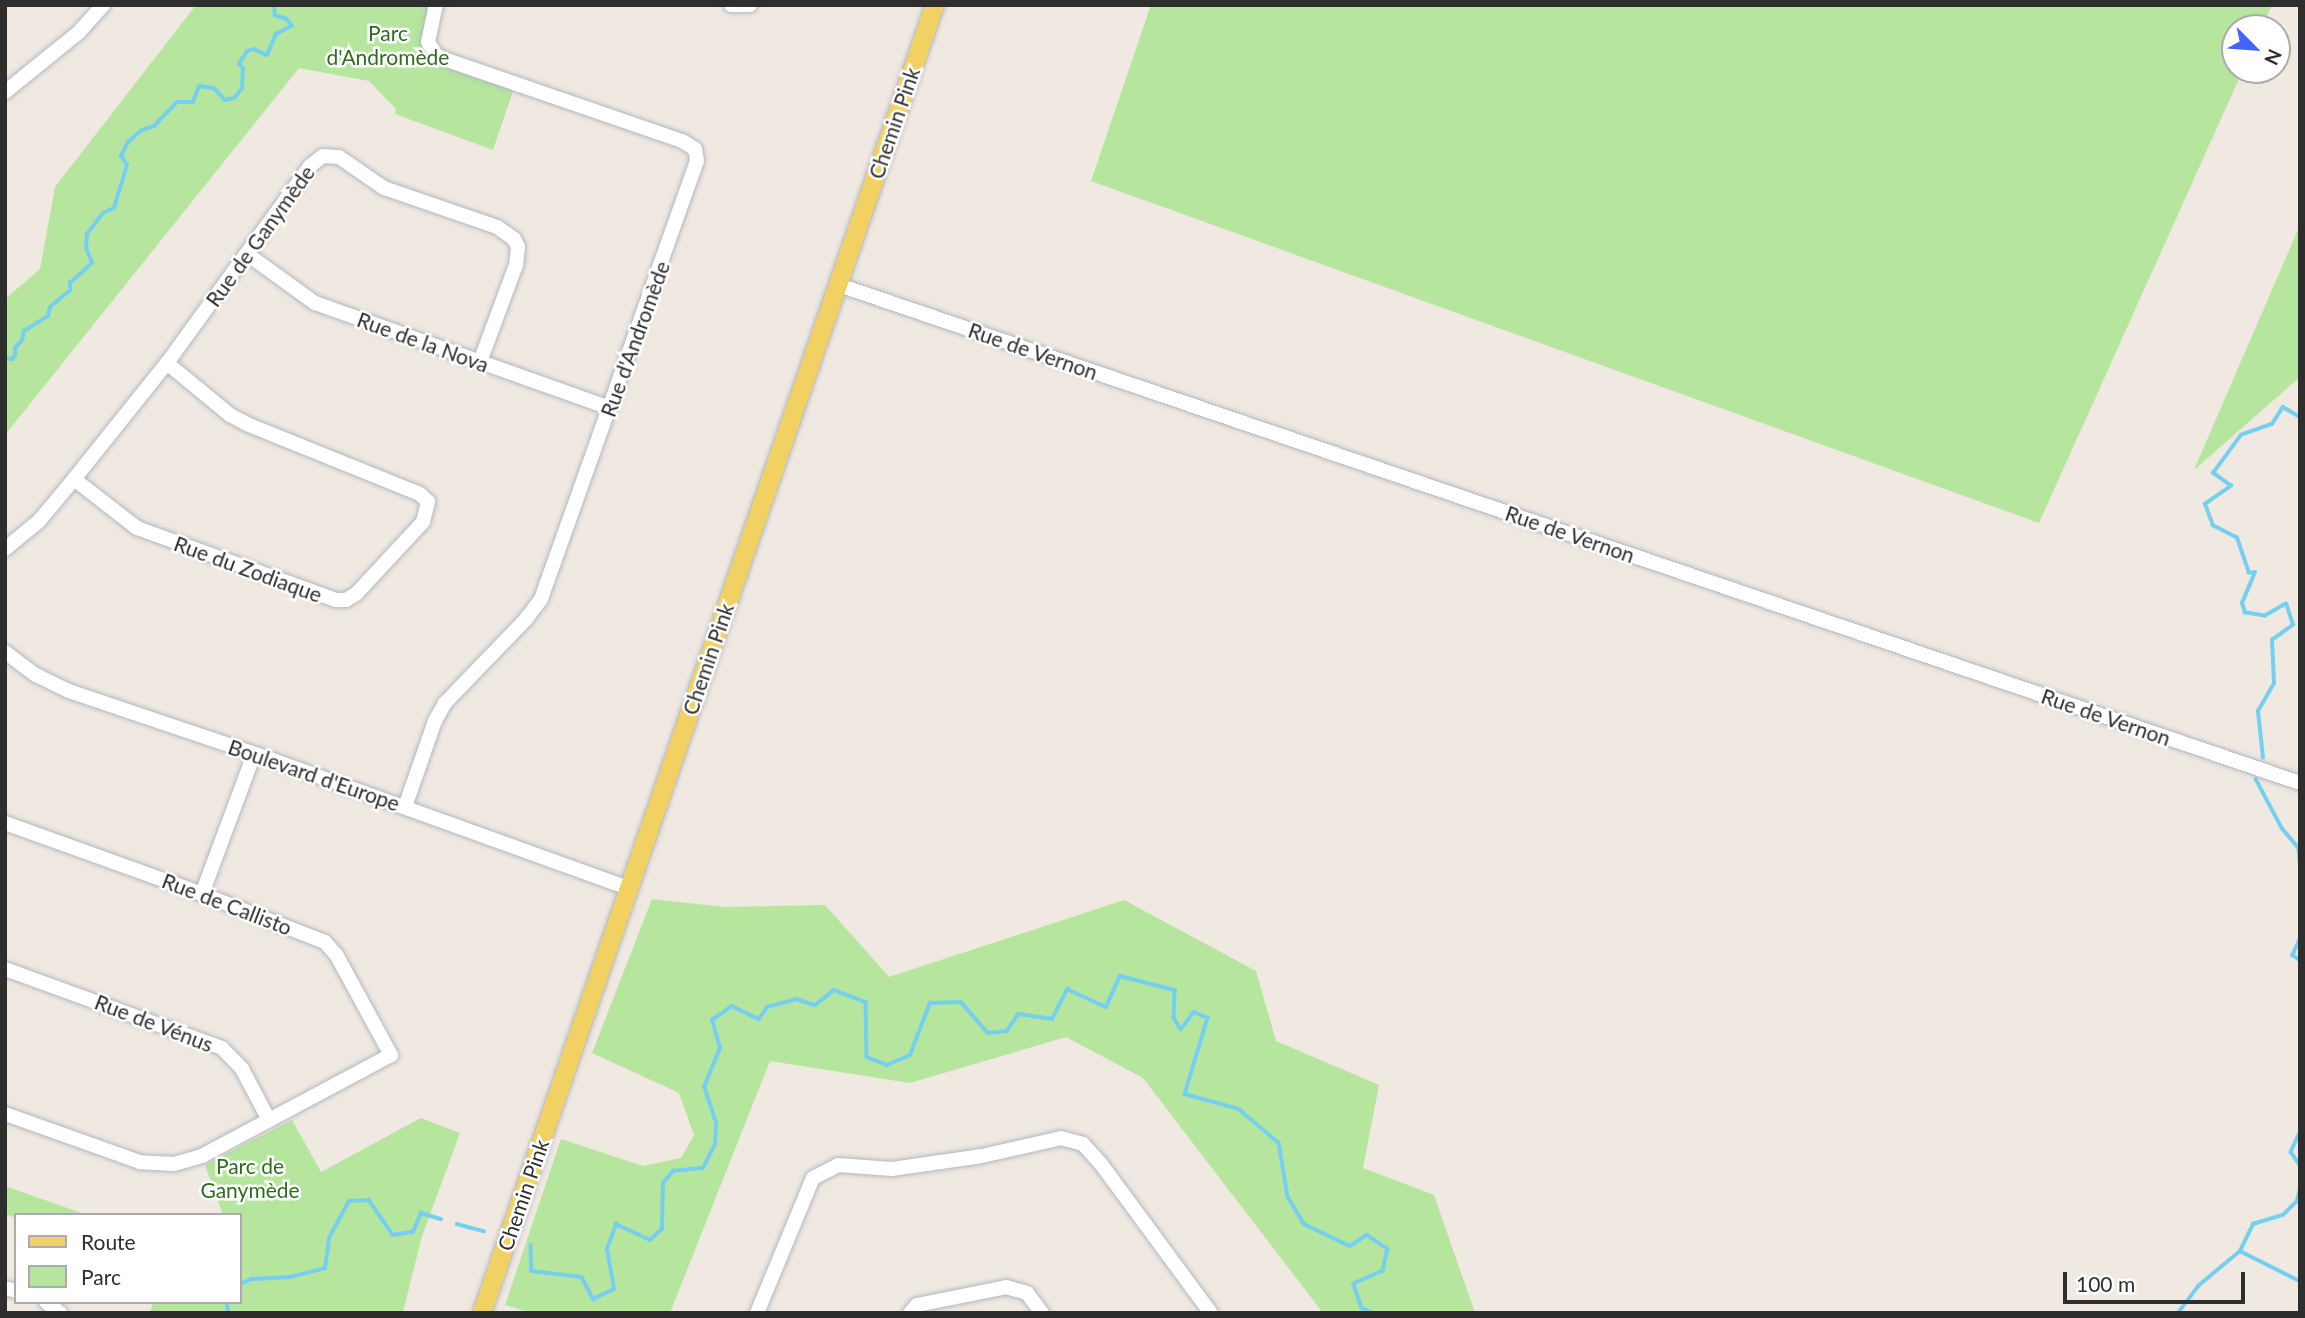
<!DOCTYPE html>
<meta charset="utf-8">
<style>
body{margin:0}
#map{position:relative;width:2305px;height:1318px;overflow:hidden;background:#efe9e1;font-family:Lato,sans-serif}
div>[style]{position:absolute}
.green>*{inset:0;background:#b6e59e}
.stream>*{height:3.5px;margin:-1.75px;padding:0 1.75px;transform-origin:1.75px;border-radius:1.75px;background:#75cff0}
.roads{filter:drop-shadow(0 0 2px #b4b7c1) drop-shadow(0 0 2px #b4b7c1)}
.minor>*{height:14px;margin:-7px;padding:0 7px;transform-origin:7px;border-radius:7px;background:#fff}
.major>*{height:18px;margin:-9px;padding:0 9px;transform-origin:9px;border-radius:9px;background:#f2d163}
span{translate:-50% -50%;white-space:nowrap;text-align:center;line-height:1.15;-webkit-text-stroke:5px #fff;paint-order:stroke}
.park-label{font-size:21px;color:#2c6e1b}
.street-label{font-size:21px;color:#2e2e2e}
.frame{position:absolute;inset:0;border:7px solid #2e2e2e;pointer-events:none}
.legend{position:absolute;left:14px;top:1213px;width:228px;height:91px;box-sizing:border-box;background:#fff;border:2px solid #ababab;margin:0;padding:9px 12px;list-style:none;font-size:21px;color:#2e2e2e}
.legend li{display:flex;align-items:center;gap:14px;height:35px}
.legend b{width:35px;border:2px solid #ababab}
.north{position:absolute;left:2221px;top:14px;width:70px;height:70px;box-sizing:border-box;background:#fff;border:2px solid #ababab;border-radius:50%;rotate:115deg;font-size:19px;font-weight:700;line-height:28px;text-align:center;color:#2e2e2e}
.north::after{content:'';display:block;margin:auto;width:24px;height:32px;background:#4264fb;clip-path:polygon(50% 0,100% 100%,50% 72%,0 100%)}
.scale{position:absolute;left:2063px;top:1272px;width:182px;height:32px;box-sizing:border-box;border:4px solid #2e2e2e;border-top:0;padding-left:9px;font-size:21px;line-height:24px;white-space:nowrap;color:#2e2e2e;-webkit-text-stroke:5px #fff;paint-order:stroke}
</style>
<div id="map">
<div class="green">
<div style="clip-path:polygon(196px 5px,436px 5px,431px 49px,515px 85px,493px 150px,395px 114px,396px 109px,369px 81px,299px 68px,5px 435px,5px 299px,40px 269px,55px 187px)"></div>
<div style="clip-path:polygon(1151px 5px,2272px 5px,2261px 28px,2235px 28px,2235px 70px,2243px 70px,2039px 523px,1091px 181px)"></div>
<div style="clip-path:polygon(2300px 225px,2300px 377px,2194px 470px)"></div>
<div style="clip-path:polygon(652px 899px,724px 907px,825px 905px,889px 977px,1124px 900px,1256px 971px,1276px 1041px,1379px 1085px,1363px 1168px,1434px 1195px,1475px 1313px,1323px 1313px,1143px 1078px,1066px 1037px,910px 1083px,770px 1061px,670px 1313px,531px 1313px,505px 1305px,561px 1139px,643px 1166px,681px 1158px,694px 1135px,679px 1093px,592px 1053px)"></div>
<div style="clip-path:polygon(421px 1118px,460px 1133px,422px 1236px,403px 1312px,150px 1313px,153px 1302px,240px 1302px,240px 1215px,223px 1215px,205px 1165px,292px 1120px,321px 1172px)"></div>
<div style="clip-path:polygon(5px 1186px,87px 1215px,16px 1215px,16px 1218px,5px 1214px)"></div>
</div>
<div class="stream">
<div style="left:5px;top:358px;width:7px;rotate:8deg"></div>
<div style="left:12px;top:359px;width:4px;rotate:-45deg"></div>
<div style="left:15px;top:356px;width:8px;rotate:-90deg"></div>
<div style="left:15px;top:348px;width:11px;rotate:-49deg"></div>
<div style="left:22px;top:340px;width:9px;rotate:-77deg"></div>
<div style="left:24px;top:331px;width:28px;rotate:-32deg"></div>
<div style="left:48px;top:316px;width:9px;rotate:-77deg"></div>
<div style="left:50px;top:307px;width:26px;rotate:-40deg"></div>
<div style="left:70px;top:290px;width:7px;rotate:-90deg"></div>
<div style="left:70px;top:283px;width:30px;rotate:-42deg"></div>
<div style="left:92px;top:263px;width:16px;rotate:-112deg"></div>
<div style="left:86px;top:248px;width:14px;rotate:-86deg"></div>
<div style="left:87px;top:234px;width:26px;rotate:-53deg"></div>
<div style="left:103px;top:213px;width:12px;rotate:-24deg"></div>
<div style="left:114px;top:208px;width:45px;rotate:-73.2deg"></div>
<div style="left:127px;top:165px;width:11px;rotate:-124deg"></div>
<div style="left:121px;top:156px;width:16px;rotate:-63deg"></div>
<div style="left:128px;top:142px;width:18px;rotate:-41deg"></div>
<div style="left:142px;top:130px;width:13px;rotate:-18deg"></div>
<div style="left:154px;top:126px;width:33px;rotate:-46deg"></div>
<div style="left:177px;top:102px;width:16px"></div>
<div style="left:193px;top:102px;width:17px;rotate:-69deg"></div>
<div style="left:199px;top:86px;width:15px;rotate:8deg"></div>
<div style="left:214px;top:88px;width:16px;rotate:47deg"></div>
<div style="left:225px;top:100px;width:9px;rotate:-13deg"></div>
<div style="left:234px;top:98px;width:13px;rotate:-51deg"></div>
<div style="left:242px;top:88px;width:19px;rotate:-87deg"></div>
<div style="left:243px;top:69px;width:6px;rotate:-129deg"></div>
<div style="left:239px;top:64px;width:15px;rotate:-58deg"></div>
<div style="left:247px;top:51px;width:7px;rotate:-16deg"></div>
<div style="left:254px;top:49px;width:14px;rotate:25deg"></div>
<div style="left:267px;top:55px;width:23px;rotate:-67deg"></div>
<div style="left:276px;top:34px;width:18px;rotate:-27deg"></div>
<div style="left:292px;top:26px;width:9px;rotate:-131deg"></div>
<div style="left:286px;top:19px;width:11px;rotate:-165deg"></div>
<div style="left:275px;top:16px;width:11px;rotate:-95deg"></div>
<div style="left:2263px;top:758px;width:47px;rotate:-96.1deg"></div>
<div style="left:2258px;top:711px;width:32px;rotate:-60deg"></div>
<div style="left:2274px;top:683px;width:43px;rotate:-92.7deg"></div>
<div style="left:2272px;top:640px;width:26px;rotate:-36deg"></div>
<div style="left:2293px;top:625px;width:22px;rotate:-108deg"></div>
<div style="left:2286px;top:604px;width:24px;rotate:150deg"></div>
<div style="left:2265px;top:616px;width:20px;rotate:-171deg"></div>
<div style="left:2245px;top:613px;width:10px;rotate:-107deg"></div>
<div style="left:2242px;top:603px;width:33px;rotate:-67deg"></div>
<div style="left:2255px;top:573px;width:6px;rotate:180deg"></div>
<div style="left:2249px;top:573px;width:37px;rotate:-109deg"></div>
<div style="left:2237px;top:538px;width:27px;rotate:-153deg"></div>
<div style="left:2213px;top:526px;width:23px;rotate:-110deg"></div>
<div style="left:2205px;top:504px;width:32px;rotate:-35deg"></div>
<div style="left:2231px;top:486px;width:22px;rotate:-144deg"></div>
<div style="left:2213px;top:473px;width:47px;rotate:-53.6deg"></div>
<div style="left:2241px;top:435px;width:33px;rotate:-20deg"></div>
<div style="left:2272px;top:424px;width:20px;rotate:-57deg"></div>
<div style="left:2283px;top:407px;width:20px;rotate:30deg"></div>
<div style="left:2256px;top:779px;width:55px;rotate:62deg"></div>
<div style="left:2282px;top:828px;width:26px;rotate:50deg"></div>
<div style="left:2299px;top:848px;width:12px;rotate:85deg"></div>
<div style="left:2300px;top:940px;width:17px;rotate:115deg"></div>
<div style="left:2293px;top:955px;width:9px;rotate:36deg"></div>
<div style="left:2300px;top:1133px;width:21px;rotate:115deg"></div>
<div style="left:2291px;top:1152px;width:16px;rotate:55deg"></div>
<div style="left:457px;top:1224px;width:28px;rotate:15deg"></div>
<div style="left:531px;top:1245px;width:26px;rotate:88deg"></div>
<div style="left:532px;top:1271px;width:50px;rotate:6.8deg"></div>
<div style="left:582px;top:1277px;width:25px;rotate:63deg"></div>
<div style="left:593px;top:1299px;width:23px;rotate:-25deg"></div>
<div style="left:614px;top:1289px;width:41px;rotate:-99.9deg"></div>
<div style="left:607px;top:1249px;width:27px;rotate:-70deg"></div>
<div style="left:616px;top:1224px;width:38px;rotate:25deg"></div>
<div style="left:650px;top:1240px;width:16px;rotate:-43deg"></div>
<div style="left:662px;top:1229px;width:46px;rotate:-88.8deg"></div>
<div style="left:663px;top:1183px;width:16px;rotate:-50deg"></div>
<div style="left:673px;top:1171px;width:30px;rotate:-6deg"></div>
<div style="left:703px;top:1168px;width:27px;rotate:-63deg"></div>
<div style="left:715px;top:1144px;width:21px;rotate:-87deg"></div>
<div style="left:716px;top:1123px;width:38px;rotate:-108deg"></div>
<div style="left:704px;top:1087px;width:42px;rotate:-67.7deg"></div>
<div style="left:720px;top:1048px;width:29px;rotate:-106deg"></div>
<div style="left:712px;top:1020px;width:24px;rotate:-35deg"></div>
<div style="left:732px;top:1006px;width:30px;rotate:26deg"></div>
<div style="left:759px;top:1019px;width:14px;rotate:-56deg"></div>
<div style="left:767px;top:1007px;width:30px;rotate:-15deg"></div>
<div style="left:796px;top:999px;width:20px;rotate:18deg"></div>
<div style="left:815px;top:1005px;width:24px;rotate:-38deg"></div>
<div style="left:834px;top:990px;width:34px;rotate:21deg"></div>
<div style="left:866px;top:1002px;width:55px;rotate:89deg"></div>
<div style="left:867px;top:1057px;width:22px;rotate:22deg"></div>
<div style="left:887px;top:1065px;width:25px;rotate:-23deg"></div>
<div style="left:910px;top:1055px;width:56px;rotate:-69deg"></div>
<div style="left:930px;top:1003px;width:31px;rotate:-2deg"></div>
<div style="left:961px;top:1002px;width:41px;rotate:48.9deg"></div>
<div style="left:988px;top:1033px;width:19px;rotate:-6deg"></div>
<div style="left:1007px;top:1031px;width:20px;rotate:-57deg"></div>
<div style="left:1018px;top:1014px;width:34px;rotate:8deg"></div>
<div style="left:1052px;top:1019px;width:34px;rotate:-63deg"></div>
<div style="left:1067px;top:989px;width:43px;rotate:24.8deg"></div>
<div style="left:1106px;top:1007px;width:34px;rotate:-66deg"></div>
<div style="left:1120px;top:976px;width:57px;rotate:14.3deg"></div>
<div style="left:1175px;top:990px;width:28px;rotate:92deg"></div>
<div style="left:1174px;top:1018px;width:13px;rotate:58deg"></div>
<div style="left:1181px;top:1029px;width:21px;rotate:-53deg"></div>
<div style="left:1194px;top:1012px;width:15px;rotate:23deg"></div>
<div style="left:1208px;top:1018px;width:79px;rotate:106.8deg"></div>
<div style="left:1185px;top:1094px;width:56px;rotate:15.5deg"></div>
<div style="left:1239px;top:1109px;width:52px;rotate:40.4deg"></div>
<div style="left:1279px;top:1143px;width:55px;rotate:80.5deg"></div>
<div style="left:1288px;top:1197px;width:31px;rotate:59deg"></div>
<div style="left:1304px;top:1224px;width:51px;rotate:25.6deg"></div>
<div style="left:1350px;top:1246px;width:20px;rotate:-33deg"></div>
<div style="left:1367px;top:1235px;width:25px;rotate:34deg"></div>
<div style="left:1388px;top:1249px;width:23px;rotate:103deg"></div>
<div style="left:1383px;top:1271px;width:32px;rotate:156deg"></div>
<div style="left:1354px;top:1284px;width:25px;rotate:72deg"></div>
<div style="left:1362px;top:1308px;width:12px;rotate:24deg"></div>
<div style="left:2240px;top:1251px;width:67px;rotate:26.6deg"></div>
<div style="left:240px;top:1284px;width:13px;rotate:-23deg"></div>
<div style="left:252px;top:1279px;width:38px;rotate:-3deg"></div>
<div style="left:290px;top:1277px;width:36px;rotate:-14deg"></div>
<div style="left:325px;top:1268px;width:30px;rotate:-82deg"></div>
<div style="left:329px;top:1238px;width:42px;rotate:-61.6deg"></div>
<div style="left:349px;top:1201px;width:20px;rotate:-3deg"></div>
<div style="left:369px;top:1200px;width:42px;rotate:55.6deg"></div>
<div style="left:393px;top:1235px;width:20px;rotate:-9deg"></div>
<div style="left:413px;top:1232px;width:21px;rotate:-67deg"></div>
<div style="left:421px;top:1213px;width:21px;rotate:17deg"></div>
<div style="left:227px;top:1302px;width:11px;rotate:80deg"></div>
<div style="left:2178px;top:1313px;width:34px;rotate:-53deg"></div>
<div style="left:2198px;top:1286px;width:55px;rotate:-39.8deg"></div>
<div style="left:2240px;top:1251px;width:30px;rotate:-64deg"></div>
<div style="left:2253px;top:1224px;width:31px;rotate:-17deg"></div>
<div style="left:2283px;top:1215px;width:20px;rotate:-45deg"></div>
<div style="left:2297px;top:1201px;width:12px;rotate:-76deg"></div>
</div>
<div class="roads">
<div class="minor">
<div style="left:731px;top:5px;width:19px"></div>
<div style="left:5px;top:92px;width:95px;rotate:-39deg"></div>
<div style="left:79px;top:32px;width:36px;rotate:-48deg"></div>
<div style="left:247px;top:254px;width:84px;rotate:35.8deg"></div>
<div style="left:315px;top:303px;width:313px;rotate:19.6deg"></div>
<div style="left:839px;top:285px;width:1544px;rotate:18.82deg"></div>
<div style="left:74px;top:479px;width:80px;rotate:37.9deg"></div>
<div style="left:137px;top:528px;width:212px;rotate:19.9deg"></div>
<div style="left:336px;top:600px;width:10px"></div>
<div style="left:346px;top:600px;width:12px;rotate:-31deg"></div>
<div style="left:356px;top:594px;width:98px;rotate:-47.1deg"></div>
<div style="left:423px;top:522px;width:21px;rotate:-76deg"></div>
<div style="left:428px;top:502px;width:11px;rotate:-135deg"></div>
<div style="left:420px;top:494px;width:187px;rotate:-158deg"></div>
<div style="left:247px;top:424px;width:19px;rotate:-152deg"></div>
<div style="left:230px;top:415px;width:82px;rotate:-140.5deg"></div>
<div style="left:5px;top:549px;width:44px;rotate:-39.5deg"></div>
<div style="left:39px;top:521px;width:55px;rotate:-50.2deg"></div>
<div style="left:74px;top:479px;width:149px;rotate:-51.3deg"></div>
<div style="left:167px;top:363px;width:243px;rotate:-54deg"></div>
<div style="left:310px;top:166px;width:16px;rotate:-38deg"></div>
<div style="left:323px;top:156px;width:16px;rotate:4deg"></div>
<div style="left:339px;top:157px;width:55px;rotate:34.6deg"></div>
<div style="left:384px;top:188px;width:120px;rotate:19deg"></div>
<div style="left:497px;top:227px;width:21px;rotate:35deg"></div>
<div style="left:514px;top:239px;width:9px;rotate:63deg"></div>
<div style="left:518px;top:247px;width:18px;rotate:96deg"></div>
<div style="left:516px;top:265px;width:103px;rotate:110.4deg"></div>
<div style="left:5px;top:652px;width:39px;rotate:37deg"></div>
<div style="left:36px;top:675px;width:37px;rotate:26deg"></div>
<div style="left:69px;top:691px;width:212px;rotate:18.7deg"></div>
<div style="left:270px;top:759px;width:381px;rotate:19.8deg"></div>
<div style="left:405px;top:807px;width:91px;rotate:-70.8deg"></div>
<div style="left:435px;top:721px;width:21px;rotate:-61deg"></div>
<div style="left:445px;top:703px;width:117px;rotate:-46deg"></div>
<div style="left:526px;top:619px;width:25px;rotate:-53deg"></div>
<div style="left:541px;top:599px;width:465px;rotate:-70.4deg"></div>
<div style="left:697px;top:161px;width:12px;rotate:-99deg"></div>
<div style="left:695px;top:149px;width:15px;rotate:-148deg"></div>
<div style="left:682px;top:141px;width:252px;rotate:-161deg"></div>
<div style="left:444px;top:59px;width:9px;rotate:-153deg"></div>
<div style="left:436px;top:55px;width:15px;rotate:-122deg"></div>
<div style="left:428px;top:42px;width:38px;rotate:-78deg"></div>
<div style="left:5px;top:823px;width:209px;rotate:19.8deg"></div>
<div style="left:202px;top:894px;width:132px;rotate:21.3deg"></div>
<div style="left:325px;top:942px;width:18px;rotate:49deg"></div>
<div style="left:337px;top:956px;width:113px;rotate:61.4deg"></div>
<div style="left:391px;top:1055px;width:214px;rotate:151.9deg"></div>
<div style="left:202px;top:1156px;width:29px;rotate:164deg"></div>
<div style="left:174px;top:1164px;width:34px;rotate:-177deg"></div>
<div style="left:140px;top:1162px;width:143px;rotate:-160.4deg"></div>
<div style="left:202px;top:894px;width:149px;rotate:-69.6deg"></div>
<div style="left:5px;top:969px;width:231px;rotate:20deg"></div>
<div style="left:222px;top:1048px;width:29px;rotate:46deg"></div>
<div style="left:242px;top:1069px;width:58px;rotate:62.1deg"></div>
<div style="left:5px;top:1288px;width:11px;rotate:15deg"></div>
<div style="left:46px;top:1302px;width:18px;rotate:38deg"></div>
<div style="left:757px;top:1313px;width:146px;rotate:-67.5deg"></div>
<div style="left:813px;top:1178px;width:28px;rotate:-27deg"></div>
<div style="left:838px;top:1165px;width:54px;rotate:4.2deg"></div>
<div style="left:892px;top:1169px;width:91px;rotate:-8.2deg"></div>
<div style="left:982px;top:1156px;width:81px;rotate:-12.8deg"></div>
<div style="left:1061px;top:1138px;width:23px;rotate:15deg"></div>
<div style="left:1083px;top:1144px;width:27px;rotate:48deg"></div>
<div style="left:1101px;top:1164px;width:185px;rotate:53.6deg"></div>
<div style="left:910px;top:1313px;width:11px;rotate:-49deg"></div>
<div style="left:917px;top:1305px;width:91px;rotate:-11.4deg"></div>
<div style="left:1006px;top:1287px;width:22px;rotate:16deg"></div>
<div style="left:1027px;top:1293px;width:25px;rotate:53deg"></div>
</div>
<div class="major">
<div style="left:482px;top:1313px;width:1384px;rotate:-70.9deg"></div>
</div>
</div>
<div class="park-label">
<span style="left:388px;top:45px">Parc<br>d'Andromède</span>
<span style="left:250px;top:1178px">Parc de<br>Ganymède</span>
</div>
<div class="street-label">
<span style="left:894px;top:123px;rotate:-71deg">Chemin Pink</span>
<span style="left:260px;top:236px;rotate:-54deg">Rue de Ganymède</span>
<span style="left:635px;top:339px;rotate:-70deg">Rue d'Andromède</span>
<span style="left:423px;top:342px;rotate:20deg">Rue de la Nova</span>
<span style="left:1033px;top:351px;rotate:19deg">Rue de Vernon</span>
<span style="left:1570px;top:534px;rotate:19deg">Rue de Vernon</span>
<span style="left:248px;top:569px;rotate:20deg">Rue du Zodiaque</span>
<span style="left:708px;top:659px;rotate:-71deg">Chemin Pink</span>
<span style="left:2106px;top:717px;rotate:19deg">Rue de Vernon</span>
<span style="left:314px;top:775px;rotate:19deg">Boulevard d'Europe</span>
<span style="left:227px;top:904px;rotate:21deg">Rue de Callisto</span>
<span style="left:154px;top:1023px;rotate:21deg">Rue de Vénus</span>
<span style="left:523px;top:1195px;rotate:-71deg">Chemin Pink</span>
</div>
<div class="frame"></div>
<ul class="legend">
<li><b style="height:9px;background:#f2d163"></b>Route</li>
<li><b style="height:19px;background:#b6e59e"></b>Parc</li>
</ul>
<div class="north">N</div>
<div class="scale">100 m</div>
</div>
